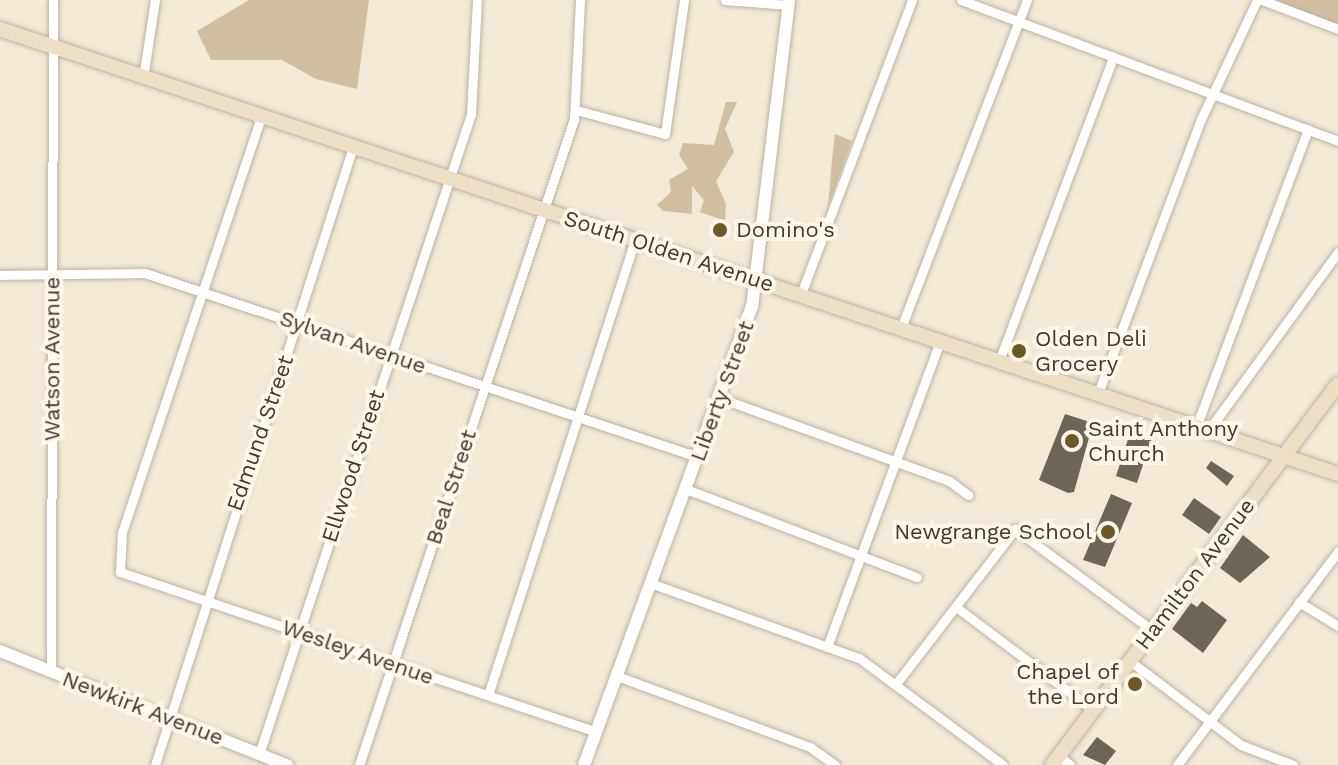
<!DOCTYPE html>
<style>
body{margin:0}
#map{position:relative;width:1338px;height:765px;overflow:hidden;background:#f2e9d7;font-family:"Work Sans",sans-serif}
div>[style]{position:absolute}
.green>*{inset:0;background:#d1c09f}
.building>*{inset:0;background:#6d6555}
.roads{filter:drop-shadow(0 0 2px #bcb3a2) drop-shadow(0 0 2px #bcb3a2)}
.minor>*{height:9px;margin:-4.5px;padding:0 4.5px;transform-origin:4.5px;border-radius:4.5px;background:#fff}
.tertiary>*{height:12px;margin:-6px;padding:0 6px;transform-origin:6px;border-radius:6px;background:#fff}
.secondary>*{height:14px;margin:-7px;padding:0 7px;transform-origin:7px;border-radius:7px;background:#ecdfc4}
.dots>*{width:22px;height:22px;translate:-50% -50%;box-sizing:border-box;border:4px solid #fef6e8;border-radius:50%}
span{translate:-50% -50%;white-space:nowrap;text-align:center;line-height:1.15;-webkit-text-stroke:8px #fef6e8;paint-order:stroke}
.poi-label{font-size:22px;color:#3e3a33}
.left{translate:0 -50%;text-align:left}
.right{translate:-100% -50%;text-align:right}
.street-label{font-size:22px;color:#3e3a33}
</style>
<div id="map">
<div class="green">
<div style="clip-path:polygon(249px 0,369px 0,357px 89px,316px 79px,282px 60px,211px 60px,197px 31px)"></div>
<div style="clip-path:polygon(1273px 0,1338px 0,1338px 24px)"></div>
<div style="clip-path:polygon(726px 102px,737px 102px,725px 129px,734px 152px,716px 181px,726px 204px,725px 221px,700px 212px,704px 200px,692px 186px,692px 214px,663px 211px,657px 205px,671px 192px,669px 180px,688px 169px,679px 155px,683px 143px,714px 145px)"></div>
<div style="clip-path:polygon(835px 134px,852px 141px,828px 207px,832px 160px)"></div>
</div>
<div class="building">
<div style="clip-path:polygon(1065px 414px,1093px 423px,1074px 492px,1068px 493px,1039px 480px)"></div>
<div style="clip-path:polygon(1131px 430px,1152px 437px,1137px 483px,1116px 476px)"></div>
<div style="clip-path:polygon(1211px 461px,1234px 476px,1227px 486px,1206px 468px)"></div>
<div style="clip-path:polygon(1111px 494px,1132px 503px,1105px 567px,1083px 560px)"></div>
<div style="clip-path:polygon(1194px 498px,1221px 517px,1209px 534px,1182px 515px)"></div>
<div style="clip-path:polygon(1243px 535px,1270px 557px,1240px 583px,1220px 568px)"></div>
<div style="clip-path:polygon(1202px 601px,1227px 620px,1203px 653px,1172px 629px,1191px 603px,1197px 607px)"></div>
<div style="clip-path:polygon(1097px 737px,1116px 751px,1105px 765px,1083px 755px)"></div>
</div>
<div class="roads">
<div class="minor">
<div style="left:725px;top:0;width:64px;rotate:4.5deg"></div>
<div style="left:961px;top:0;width:403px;rotate:20.5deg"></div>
<div style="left:1262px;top:0;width:81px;rotate:20.9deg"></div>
<div style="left:143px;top:78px;width:79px;rotate:-81.3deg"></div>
<div style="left:576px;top:110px;width:92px;rotate:15.1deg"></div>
<div style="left:665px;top:134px;width:135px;rotate:-81.9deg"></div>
<div style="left:261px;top:117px;width:438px;rotate:108.5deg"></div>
<div style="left:122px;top:532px;width:40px;rotate:92.9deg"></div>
<div style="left:120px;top:572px;width:503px;rotate:18.54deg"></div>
<div style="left:0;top:275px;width:145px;rotate:-0.8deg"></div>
<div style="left:145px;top:273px;width:583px;rotate:18.4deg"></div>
<div style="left:801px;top:294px;width:314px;rotate:-69.3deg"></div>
<div style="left:901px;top:328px;width:351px;rotate:-69deg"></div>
<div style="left:999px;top:361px;width:325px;rotate:-69.4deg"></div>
<div style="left:1098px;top:393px;width:293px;rotate:-69.4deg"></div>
<div style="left:1201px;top:119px;width:132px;rotate:-64.8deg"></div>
<div style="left:720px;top:398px;width:244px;rotate:19.9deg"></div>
<div style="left:949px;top:481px;width:24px;rotate:36deg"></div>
<div style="left:1196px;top:427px;width:318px;rotate:-69.4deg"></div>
<div style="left:1208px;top:431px;width:221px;rotate:-54deg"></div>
<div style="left:686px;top:489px;width:247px;rotate:20.9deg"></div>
<div style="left:653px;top:584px;width:219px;rotate:19.8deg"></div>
<div style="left:859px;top:658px;width:179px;rotate:36.6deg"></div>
<div style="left:1299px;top:602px;width:46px;rotate:31.6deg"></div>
<div style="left:956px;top:607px;width:171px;rotate:36.9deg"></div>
<div style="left:827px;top:647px;width:325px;rotate:-69.7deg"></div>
<div style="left:1130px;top:661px;width:139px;rotate:37.1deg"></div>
<div style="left:1241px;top:745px;width:56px;rotate:21deg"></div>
<div style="left:51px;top:672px;width:672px;rotate:-89.83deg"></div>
<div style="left:617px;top:676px;width:206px;rotate:20.2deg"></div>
<div style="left:810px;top:747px;width:31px;rotate:36deg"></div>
<div style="left:895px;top:685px;width:197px;rotate:-52.4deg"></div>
<div style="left:1015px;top:529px;width:170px;rotate:36.4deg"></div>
<div style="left:488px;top:695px;width:479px;rotate:-72.1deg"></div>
<div style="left:259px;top:754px;width:674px;rotate:-71.67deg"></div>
<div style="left:471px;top:114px;width:114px;rotate:-87deg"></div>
<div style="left:1059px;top:756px;width:14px;rotate:39deg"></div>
<div style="left:155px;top:765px;width:649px;rotate:-72.24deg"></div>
<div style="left:359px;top:765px;width:681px;rotate:-71.59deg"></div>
<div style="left:574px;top:119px;width:119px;rotate:-87.1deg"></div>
<div style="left:1177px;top:765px;width:268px;rotate:-53deg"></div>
</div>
<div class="tertiary">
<div style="left:0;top:651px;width:309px;rotate:21.7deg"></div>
<div style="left:584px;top:765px;width:488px;rotate:-69.9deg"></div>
<div style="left:752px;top:307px;width:309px;rotate:-83.1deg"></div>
</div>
<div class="secondary">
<div style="left:0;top:29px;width:1410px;rotate:18.4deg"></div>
<div style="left:1052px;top:765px;width:476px;rotate:-53.1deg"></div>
</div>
</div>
<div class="dots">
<div style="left:720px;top:230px;background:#6d5727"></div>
<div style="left:1019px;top:351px;background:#6d5727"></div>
<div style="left:1072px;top:441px;background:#6d5727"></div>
<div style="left:1108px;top:532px;background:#6d5727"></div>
<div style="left:1135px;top:684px;background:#6d5727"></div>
</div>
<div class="poi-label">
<span class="left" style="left:736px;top:230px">Domino's</span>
<span class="left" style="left:1035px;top:351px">Olden Deli<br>Grocery</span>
<span class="left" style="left:1088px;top:441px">Saint Anthony<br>Church</span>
<span class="right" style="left:1092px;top:532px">Newgrange School</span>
<span class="right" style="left:1119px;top:684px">Chapel of<br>the Lord</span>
</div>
<div class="street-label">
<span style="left:669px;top:251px;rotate:18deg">South Olden Avenue</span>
<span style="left:353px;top:342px;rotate:19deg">Sylvan Avenue</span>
<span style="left:52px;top:359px;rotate:-90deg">Watson Avenue</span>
<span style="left:722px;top:391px;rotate:-70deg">Liberty Street</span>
<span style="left:260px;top:433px;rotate:-71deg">Edmund Street</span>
<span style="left:353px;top:466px;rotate:-72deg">Ellwood Street</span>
<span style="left:451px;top:487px;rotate:-72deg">Beal Street</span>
<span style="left:1195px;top:574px;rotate:-53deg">Hamilton Avenue</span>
<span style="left:358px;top:652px;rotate:19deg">Wesley Avenue</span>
<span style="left:143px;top:708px;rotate:21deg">Newkirk Avenue</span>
</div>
</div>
